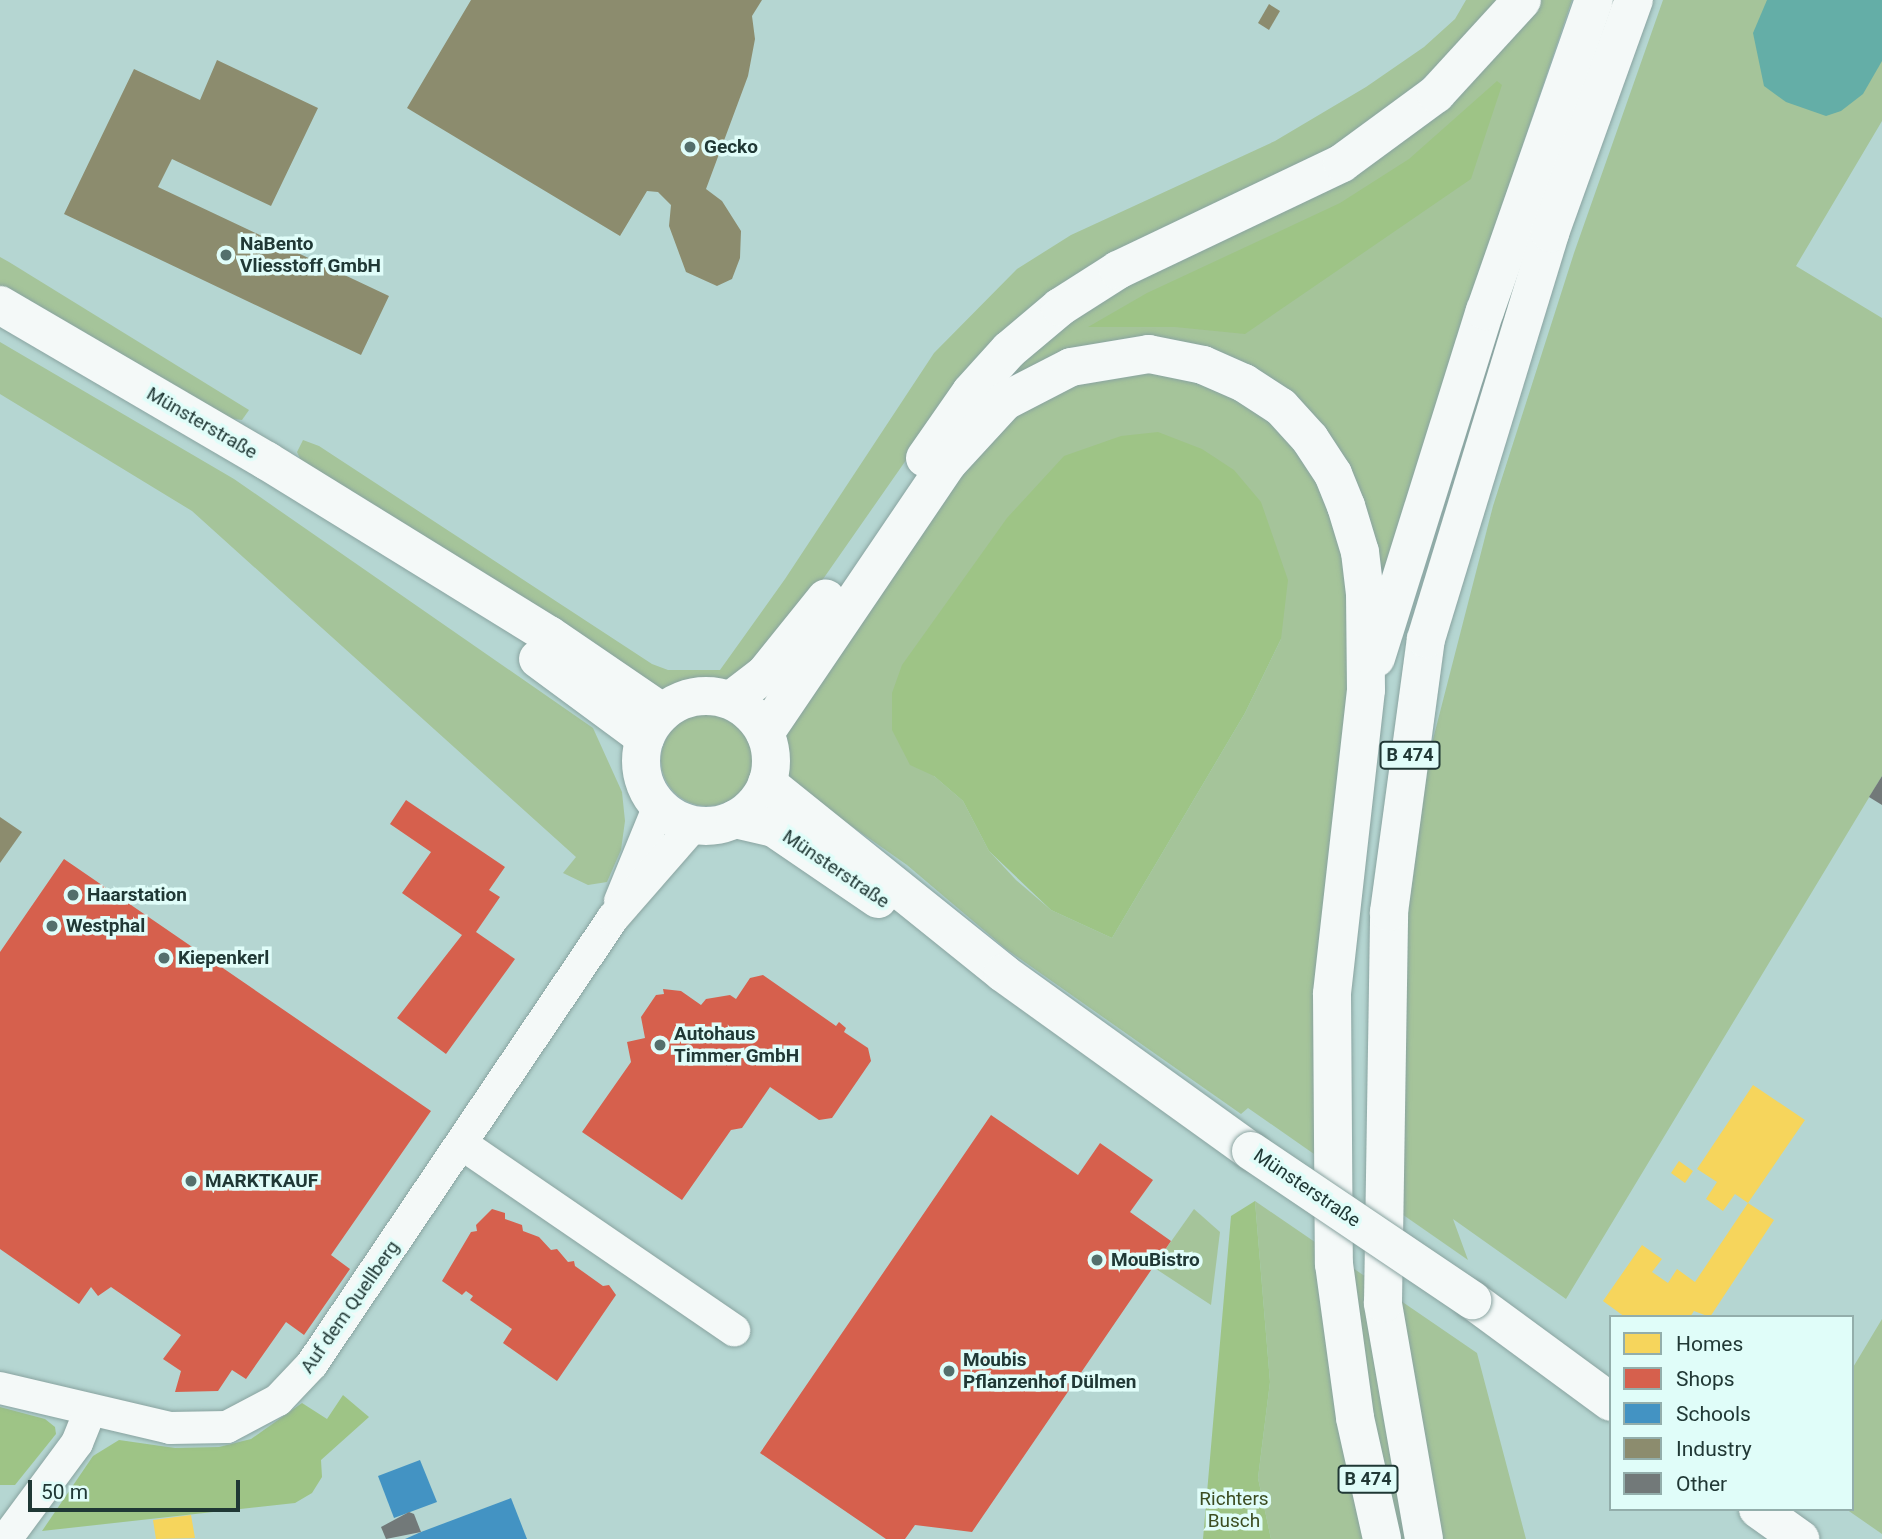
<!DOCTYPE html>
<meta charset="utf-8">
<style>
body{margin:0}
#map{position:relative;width:1882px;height:1539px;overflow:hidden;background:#b5d6d2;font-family:Roboto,sans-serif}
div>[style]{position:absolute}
.green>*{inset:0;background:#a5c49a}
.round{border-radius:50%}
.forest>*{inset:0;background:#9ec486}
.water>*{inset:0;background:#64aea7}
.homes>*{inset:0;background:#f6d55c}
.shops>*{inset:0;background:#d6604d}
.schools>*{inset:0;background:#4393c3}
.industry>*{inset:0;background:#8c8c6e}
.building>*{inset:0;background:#727979}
.roads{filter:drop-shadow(0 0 2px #89a3a0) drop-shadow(0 0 2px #89a3a0)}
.street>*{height:32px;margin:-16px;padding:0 16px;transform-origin:16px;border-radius:16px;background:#f4f9f8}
.secondary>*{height:38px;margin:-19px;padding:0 19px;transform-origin:19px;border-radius:19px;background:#f4f9f8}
.secondary>.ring{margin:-19px;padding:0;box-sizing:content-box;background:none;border:38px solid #f4f9f8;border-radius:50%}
.highway>*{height:38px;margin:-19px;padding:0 19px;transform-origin:19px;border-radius:19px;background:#f4f9f8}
.bridges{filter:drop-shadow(0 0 2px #89a3a0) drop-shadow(0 0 2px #89a3a0)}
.secondary-bridge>*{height:38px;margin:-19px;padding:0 19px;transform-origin:19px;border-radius:19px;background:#f4f9f8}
.dots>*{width:19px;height:19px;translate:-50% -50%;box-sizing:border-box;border:4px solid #e0fdf9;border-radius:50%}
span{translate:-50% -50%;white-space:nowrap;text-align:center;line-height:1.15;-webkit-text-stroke:7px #e0fdf9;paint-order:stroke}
.shield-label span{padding:2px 5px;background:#e0fdf9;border:2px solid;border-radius:5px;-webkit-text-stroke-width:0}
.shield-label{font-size:18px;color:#203835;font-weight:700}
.poi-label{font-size:19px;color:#203835;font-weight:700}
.left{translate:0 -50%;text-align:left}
.street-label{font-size:19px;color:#203835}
.park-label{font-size:19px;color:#3c4d21}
.legend{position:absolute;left:1609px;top:1315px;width:245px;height:196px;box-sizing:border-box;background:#e0fdf9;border:2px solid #93aeab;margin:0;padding:9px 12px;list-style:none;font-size:21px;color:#203835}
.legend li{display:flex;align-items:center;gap:14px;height:35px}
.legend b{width:35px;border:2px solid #93aeab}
.scale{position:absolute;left:28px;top:1480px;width:212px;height:32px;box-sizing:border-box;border:4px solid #203835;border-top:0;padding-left:9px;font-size:21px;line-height:24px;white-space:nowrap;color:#203835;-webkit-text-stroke:5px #e0fdf9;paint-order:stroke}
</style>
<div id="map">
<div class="green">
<div style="clip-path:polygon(1466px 0,1504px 0,1381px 120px,948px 400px,814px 592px,799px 624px,723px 687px,664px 692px,302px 463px,297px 452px,303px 440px,319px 446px,652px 664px,668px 670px,720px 670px,785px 579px,934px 353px,1017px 269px,1071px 235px,1275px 141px,1366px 87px,1424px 47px,1455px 19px)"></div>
<div style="clip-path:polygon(1539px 0,1572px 0,1465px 315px,1381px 595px,1361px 511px,1217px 358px,993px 389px,1080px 310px,1191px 251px)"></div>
<div style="clip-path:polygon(1663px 0,1882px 0,1882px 121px,1796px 266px,1882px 318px,1882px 776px,1566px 1299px,1453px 1219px,1468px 1260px,1399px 1212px,1407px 885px,1431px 747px,1493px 506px,1574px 253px)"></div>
<div style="clip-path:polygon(0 257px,9px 262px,249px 410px,242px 420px,227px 418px,0 287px)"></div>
<div style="clip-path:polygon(0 342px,234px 479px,593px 728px,622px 792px,625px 821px,621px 850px,607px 882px,588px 885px,563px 873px,576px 857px,192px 511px,0 394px)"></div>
<div style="clip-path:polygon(evenodd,1148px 370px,1211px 383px,1276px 423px,1335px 510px,1354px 637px,1317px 975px,1314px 1154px,1248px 1108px,1241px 1114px,1006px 949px,907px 865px,803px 792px,783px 772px,783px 733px,959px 477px,1005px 424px,1064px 385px,1148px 370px,1281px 639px,1245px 713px,1112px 938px,1051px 910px,1016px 880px,989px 851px,963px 801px,934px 776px,1281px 639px)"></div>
<div class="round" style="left:661px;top:714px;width:92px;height:92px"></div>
<div style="clip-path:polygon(1255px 1201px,1477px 1353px,1526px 1539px,1271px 1539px,1258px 1478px,1270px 1382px)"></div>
<div style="clip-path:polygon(1194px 1209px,1220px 1232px,1211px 1305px,1153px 1267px)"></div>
<div style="clip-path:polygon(1882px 1319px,1882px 1534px,1846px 1509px,1852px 1509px,1852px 1369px)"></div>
</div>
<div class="forest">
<div style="clip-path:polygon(1497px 81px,1502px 85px,1471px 179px,1245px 334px,1175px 327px,1088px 327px,1147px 293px,1340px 203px,1409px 159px)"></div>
<div style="clip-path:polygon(1158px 432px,1202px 449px,1234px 470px,1261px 502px,1288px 580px,1281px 639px,1245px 713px,1112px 938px,1051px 910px,989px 851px,963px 801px,934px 776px,910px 765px,892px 730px,892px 693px,902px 665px,1007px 518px,1064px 456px,1121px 436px)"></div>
<div style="clip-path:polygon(1255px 1201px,1270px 1382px,1258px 1478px,1271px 1539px,1203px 1539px,1231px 1216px)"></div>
<div style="clip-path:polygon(343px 1395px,369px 1417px,321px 1460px,322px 1477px,312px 1493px,295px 1503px,42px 1531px,93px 1456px,119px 1440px,175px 1448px,219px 1447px,251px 1439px,302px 1403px,327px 1419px)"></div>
<div style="clip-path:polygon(0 1407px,45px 1419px,55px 1427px,56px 1434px,15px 1485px,0 1485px)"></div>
</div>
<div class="water">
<div style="clip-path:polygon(1767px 0,1882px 0,1882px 61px,1863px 94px,1841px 111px,1826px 116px,1786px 102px,1764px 86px,1753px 33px)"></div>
</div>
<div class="homes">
<div style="clip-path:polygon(1753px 1085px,1805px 1120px,1748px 1203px,1735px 1194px,1723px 1211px,1706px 1199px,1717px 1182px,1697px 1169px)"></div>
<div style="clip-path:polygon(1679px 1161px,1693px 1171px,1685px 1183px,1671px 1173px)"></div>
<div style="clip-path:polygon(1748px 1203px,1774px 1220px,1710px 1317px,1694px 1311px,1690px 1317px,1625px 1317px,1603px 1301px,1642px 1245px,1662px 1259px,1652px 1272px,1668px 1283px,1677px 1269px,1695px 1282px)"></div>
<div style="clip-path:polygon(191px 1515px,195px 1538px,156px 1539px,153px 1520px)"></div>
</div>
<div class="shops">
<div style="clip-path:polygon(406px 800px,505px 867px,489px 890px,500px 897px,476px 932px,515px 959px,446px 1054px,397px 1018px,462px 935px,402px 893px,431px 852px,390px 824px)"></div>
<div style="clip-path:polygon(64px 859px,431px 1111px,331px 1255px,350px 1269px,304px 1335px,286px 1322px,246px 1379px,232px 1370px,218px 1391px,175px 1392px,181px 1371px,163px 1359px,181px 1335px,111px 1287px,98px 1296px,91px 1287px,79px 1304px,0 1249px,0 952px)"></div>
<div style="clip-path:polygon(763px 975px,836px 1026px,839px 1022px,846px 1028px,844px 1032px,868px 1048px,871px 1061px,832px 1118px,819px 1120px,770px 1087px,742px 1128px,731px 1130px,682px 1200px,582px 1132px,631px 1062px,627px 1042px,645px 1038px,641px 1017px,656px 995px,664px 994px,663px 989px,681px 991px,701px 1005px,706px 999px,730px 995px,736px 999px,750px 978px)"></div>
<div style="clip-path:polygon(991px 1115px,1078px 1175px,1100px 1143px,1153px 1180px,1130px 1212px,1171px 1241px,972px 1532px,915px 1525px,905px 1539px,886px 1539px,760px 1453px)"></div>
<div style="clip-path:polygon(492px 1209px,505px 1213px,505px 1219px,522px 1225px,523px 1231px,539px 1237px,551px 1250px,557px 1249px,568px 1262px,574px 1261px,575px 1266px,603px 1286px,609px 1285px,616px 1295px,557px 1381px,503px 1343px,512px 1329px,470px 1300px,473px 1296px,466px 1291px,462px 1295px,442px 1281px,471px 1232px,477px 1231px,476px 1225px)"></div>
</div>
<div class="schools">
<div style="clip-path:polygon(420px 1460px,437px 1502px,394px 1518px,378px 1476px)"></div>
<div style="clip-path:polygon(511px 1498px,527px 1539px,405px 1539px,421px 1532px)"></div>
</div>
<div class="industry">
<div style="clip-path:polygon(471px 0,762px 0,752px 16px,755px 39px,748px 76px,706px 189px,722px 201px,741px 231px,740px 258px,732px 279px,717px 286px,686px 272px,669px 226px,671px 205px,658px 192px,647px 191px,620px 236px,407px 108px)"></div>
<div style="clip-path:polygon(1269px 4px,1280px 11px,1269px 30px,1258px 23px)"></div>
<div style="clip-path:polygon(217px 60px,318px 108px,271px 206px,172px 159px,158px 187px,389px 296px,361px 355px,64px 214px,134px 69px,200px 100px)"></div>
<div style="clip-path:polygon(0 817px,22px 832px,0 863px)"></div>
</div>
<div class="building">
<div style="clip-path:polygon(1882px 776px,1882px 805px,1869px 797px)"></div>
<div style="clip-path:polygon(409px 1512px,414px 1514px,421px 1532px,386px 1539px,381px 1527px)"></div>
</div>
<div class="roads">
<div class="street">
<div style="left:620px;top:901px;width:103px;rotate:-67.7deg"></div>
<div style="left:462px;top:1144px;width:330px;rotate:34.4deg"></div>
<div style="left:0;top:1388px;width:175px;rotate:13.2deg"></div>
<div style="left:170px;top:1428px;width:57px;rotate:-1deg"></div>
<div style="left:227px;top:1427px;width:58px;rotate:-27.9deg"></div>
<div style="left:278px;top:1400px;width:50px;rotate:-46.6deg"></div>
<div style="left:312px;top:1364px;width:538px;rotate:-55.99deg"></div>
<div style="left:613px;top:918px;width:123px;rotate:-48.9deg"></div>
<div style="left:6px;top:1539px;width:119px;rotate:-53.5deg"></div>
<div style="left:77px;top:1443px;width:35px;rotate:-68deg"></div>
</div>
<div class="secondary">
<div style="left:0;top:305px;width:309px;rotate:30.3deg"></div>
<div style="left:267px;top:461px;width:331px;rotate:31.7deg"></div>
<div style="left:549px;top:635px;width:137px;rotate:34.3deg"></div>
<div style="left:538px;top:659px;width:133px;rotate:36.4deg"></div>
<div class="ring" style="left:641px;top:696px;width:92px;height:92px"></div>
<div style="left:767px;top:783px;width:303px;rotate:38.8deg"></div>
<div style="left:1003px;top:973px;width:305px;rotate:35.7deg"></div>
<div style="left:735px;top:819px;width:40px;rotate:13deg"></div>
<div style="left:774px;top:828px;width:126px;rotate:34.3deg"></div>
<div style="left:1472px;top:1300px;width:172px;rotate:36.3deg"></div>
<div style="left:1758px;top:1509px;width:52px;rotate:35.5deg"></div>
</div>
<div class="highway">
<div style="left:925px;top:458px;width:80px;rotate:-55.1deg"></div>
<div style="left:971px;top:392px;width:57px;rotate:-47.9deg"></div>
<div style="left:1009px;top:350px;width:67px;rotate:-40.1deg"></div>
<div style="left:1060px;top:307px;width:69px;rotate:-32.5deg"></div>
<div style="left:1118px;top:270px;width:248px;rotate:-25.5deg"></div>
<div style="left:1342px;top:163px;width:117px;rotate:-36.3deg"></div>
<div style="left:1436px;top:94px;width:127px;rotate:-47.5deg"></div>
<div style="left:1376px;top:658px;width:364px;rotate:-72.6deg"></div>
<div style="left:1485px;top:311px;width:330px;rotate:-70.7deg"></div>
<div style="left:731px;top:700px;width:43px;rotate:-37.4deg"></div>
<div style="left:765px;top:674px;width:97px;rotate:-51.2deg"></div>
<div style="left:765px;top:733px;width:326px;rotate:-55.9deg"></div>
<div style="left:948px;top:463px;width:84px;rotate:-47.4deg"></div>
<div style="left:1005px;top:401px;width:74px;rotate:-27.3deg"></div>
<div style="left:1071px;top:367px;width:79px;rotate:-9.5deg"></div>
<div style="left:1149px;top:354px;width:55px;rotate:11.5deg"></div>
<div style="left:1203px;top:365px;width:45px;rotate:23.7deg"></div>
<div style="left:1244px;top:383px;width:44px;rotate:33deg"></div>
<div style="left:1281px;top:407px;width:43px;rotate:47.8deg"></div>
<div style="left:1310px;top:439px;width:42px;rotate:56.7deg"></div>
<div style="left:1333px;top:474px;width:35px;rotate:68deg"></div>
<div style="left:1346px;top:506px;width:48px;rotate:73.1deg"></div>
<div style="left:1360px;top:552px;width:42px;rotate:83.2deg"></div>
<div style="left:1365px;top:594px;width:96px;rotate:89.4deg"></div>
<div style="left:1366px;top:690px;width:306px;rotate:96.4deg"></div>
<div style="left:1332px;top:994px;width:270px;rotate:89.6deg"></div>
<div style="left:1334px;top:1264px;width:155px;rotate:82.2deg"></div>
<div style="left:1355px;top:1418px;width:124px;rotate:77.4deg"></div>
<div style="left:1424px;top:1539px;width:240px;rotate:-99.9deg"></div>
<div style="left:1383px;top:1303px;width:391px;rotate:-89.1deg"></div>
<div style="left:1389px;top:912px;width:275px;rotate:-82.3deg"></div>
<div style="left:1426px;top:639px;width:425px;rotate:-73deg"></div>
<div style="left:1550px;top:233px;width:248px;rotate:-70.2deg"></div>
</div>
</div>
<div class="bridges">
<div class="secondary-bridge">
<div style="left:1251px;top:1151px;width:267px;rotate:34deg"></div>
</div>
</div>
<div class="dots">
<div style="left:690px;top:147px;background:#546f6c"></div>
<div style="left:226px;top:255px;background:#546f6c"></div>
<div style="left:73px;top:895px;background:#546f6c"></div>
<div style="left:52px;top:926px;background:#546f6c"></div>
<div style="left:164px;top:958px;background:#546f6c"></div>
<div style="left:660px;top:1045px;background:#546f6c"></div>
<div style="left:191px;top:1181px;background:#546f6c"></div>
<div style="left:1097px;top:1260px;background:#546f6c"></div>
<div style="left:949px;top:1371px;background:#546f6c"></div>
</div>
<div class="shield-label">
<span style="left:1410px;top:755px">B 474</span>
<span style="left:1368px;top:1479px">B 474</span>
</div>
<div class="poi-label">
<span class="left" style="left:704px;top:147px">Gecko</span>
<span class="left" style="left:240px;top:255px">NaBento<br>Vliesstoff GmbH</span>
<span class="left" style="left:87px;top:895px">Haarstation</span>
<span class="left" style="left:66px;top:926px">Westphal</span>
<span class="left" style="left:178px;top:958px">Kiepenkerl</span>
<span class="left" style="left:674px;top:1045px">Autohaus<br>Timmer GmbH</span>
<span class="left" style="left:205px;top:1181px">MARKTKAUF</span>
<span class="left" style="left:1111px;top:1260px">MouBistro</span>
<span class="left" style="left:963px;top:1371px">Moubis<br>Pflanzenhof Dülmen</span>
</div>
<div class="street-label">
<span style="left:202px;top:423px;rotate:30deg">Münsterstraße</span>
<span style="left:836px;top:869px;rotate:34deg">Münsterstraße</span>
<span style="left:1307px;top:1188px;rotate:34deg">Münsterstraße</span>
<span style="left:350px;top:1307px;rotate:-55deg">Auf dem Quellberg</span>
</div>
<div class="park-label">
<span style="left:1234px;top:1510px">Richters<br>Busch</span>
</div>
<ul class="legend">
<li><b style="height:19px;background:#f6d55c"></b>Homes</li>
<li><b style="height:19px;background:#d6604d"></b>Shops</li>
<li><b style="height:19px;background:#4393c3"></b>Schools</li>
<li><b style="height:19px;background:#8c8c6e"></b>Industry</li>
<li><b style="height:19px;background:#727979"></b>Other</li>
</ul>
<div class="scale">50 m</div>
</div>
